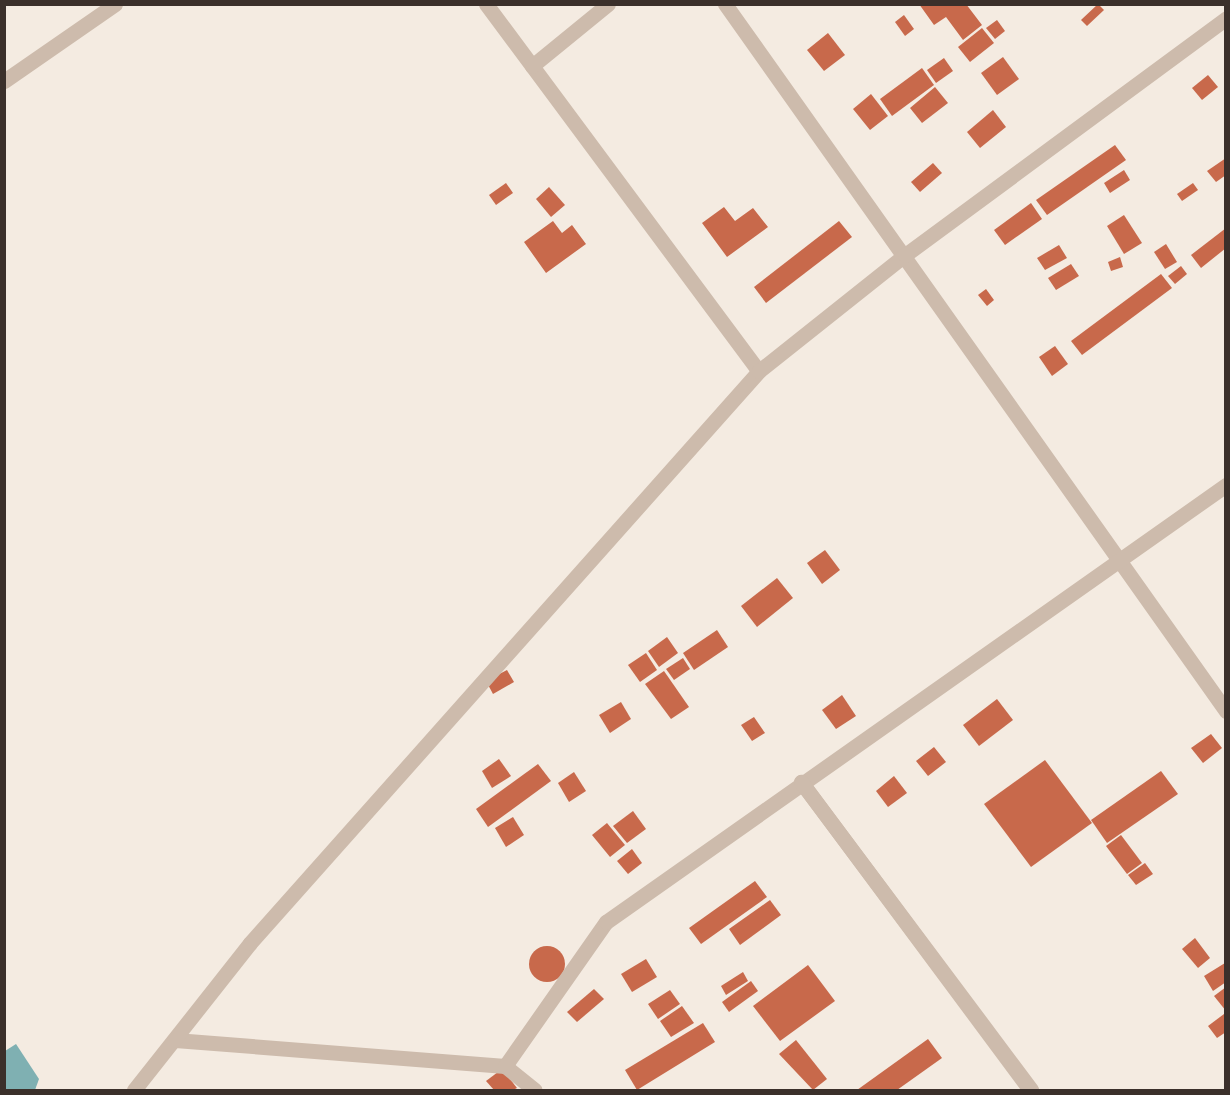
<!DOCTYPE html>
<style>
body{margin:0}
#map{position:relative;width:1230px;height:1095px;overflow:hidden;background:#f4ebe1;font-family:"Space Grotesk",sans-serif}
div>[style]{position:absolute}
.water>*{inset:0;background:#7fb0b2}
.building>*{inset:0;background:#c8694b}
.round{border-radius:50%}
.minor>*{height:15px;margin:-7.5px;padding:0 7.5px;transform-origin:7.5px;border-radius:7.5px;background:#cdbbac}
span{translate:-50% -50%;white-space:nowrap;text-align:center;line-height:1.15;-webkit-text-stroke:5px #fbf5ee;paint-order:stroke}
.frame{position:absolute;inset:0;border:6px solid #3b302b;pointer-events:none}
</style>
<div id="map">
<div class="water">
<div style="clip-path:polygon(16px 1044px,39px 1079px,35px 1090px,5px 1090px,5px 1051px)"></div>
</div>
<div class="building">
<div style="clip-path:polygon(919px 4px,966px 4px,982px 25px,963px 40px,946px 17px,934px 25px)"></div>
<div style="clip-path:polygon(1098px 4px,1104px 10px,1087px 26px,1081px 20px)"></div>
<div style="clip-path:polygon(904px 15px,914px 29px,905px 36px,895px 22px)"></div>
<div style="clip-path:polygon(997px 20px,1005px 31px,995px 39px,986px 28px)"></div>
<div style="clip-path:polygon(982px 28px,994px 43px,970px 62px,958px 47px)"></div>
<div style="clip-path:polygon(828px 33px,845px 55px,824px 71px,807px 50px)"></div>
<div style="clip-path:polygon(1003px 57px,1019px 79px,997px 95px,981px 73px)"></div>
<div style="clip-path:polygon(944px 58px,953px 71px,936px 83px,927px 70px)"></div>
<div style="clip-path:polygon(922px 68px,934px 85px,892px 116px,880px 99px)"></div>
<div style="clip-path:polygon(1208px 75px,1218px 87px,1202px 100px,1192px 88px)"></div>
<div style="clip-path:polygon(935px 87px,948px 103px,922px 123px,910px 108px)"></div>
<div style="clip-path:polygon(871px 94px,888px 116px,870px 130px,853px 109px)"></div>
<div style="clip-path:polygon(993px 110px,1006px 127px,980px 148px,967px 132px)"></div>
<div style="clip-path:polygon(1115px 145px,1126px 160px,1047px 215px,1036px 200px)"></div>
<div style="clip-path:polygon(1226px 158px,1226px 175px,1216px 182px,1207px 171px)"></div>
<div style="clip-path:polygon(933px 163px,942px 173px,920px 192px,911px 182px)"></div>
<div style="clip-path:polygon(1124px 170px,1130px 180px,1110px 193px,1104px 183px)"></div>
<div style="clip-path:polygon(506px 183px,513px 193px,496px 205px,489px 195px)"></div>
<div style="clip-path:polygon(1193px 183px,1198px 190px,1182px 201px,1177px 194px)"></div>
<div style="clip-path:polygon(549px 187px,565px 205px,551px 217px,536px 199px)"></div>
<div style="clip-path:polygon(1031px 203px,1042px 219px,1005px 245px,994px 230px)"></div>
<div style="clip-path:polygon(724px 207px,735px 221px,753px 208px,768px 227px,727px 257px,702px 223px)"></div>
<div style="clip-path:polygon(1124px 215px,1142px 243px,1124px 254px,1107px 226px)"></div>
<div style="clip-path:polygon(553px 221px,562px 233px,572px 225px,586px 244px,546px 273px,524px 242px)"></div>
<div style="clip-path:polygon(839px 221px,852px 237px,766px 303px,754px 287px)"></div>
<div style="clip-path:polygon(1226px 228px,1226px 248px,1201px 268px,1191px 255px)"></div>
<div style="clip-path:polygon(1166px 244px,1177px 262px,1165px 269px,1154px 252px)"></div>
<div style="clip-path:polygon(1059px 245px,1067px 258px,1045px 270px,1037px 258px)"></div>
<div style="clip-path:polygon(1120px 257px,1123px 267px,1111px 271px,1108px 262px)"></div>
<div style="clip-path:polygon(1071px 264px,1079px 276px,1056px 290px,1048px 278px)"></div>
<div style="clip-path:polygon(1181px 266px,1187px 274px,1175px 284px,1168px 276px)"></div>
<div style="clip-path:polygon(1161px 274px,1172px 288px,1082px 355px,1071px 341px)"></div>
<div style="clip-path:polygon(986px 289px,994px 300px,987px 306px,978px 295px)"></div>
<div style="clip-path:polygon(1055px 346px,1068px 364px,1052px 376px,1039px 357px)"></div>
<div style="clip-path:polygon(825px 550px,840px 570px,822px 584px,807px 563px)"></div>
<div style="clip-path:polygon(777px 578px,793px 598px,757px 627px,741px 606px)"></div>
<div style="clip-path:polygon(717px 630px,728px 647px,694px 670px,683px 653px)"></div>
<div style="clip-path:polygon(667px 637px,678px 653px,659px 667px,648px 651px)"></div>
<div style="clip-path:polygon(646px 653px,657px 670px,640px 682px,628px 665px)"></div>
<div style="clip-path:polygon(683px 658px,690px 669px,674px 680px,666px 669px)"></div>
<div style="clip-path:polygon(507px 670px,514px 682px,493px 694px,486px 681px)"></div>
<div style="clip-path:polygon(664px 671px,689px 707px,671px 719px,645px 684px)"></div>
<div style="clip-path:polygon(842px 695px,856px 716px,836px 729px,822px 710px)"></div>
<div style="clip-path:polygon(997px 699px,1013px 720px,979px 746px,963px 725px)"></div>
<div style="clip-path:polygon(621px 702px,631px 719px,610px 733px,599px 715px)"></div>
<div style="clip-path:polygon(754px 717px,765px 733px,752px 741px,741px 725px)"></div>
<div style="clip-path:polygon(1211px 734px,1222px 748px,1203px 763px,1191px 748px)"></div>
<div style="clip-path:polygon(934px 747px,946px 762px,928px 776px,916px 761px)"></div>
<div style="clip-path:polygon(499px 759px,511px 776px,492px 788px,482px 771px)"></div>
<div style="clip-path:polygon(1045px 760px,1092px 823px,1031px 867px,984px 804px)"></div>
<div style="clip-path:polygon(538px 764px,551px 781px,488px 827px,476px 809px)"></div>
<div style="clip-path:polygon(1161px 771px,1178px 794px,1107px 843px,1091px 820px)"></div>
<div style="clip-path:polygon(574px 772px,586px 791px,569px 802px,558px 783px)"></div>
<div style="clip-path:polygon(894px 776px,907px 793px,888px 807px,876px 791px)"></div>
<div style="clip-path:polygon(633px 811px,646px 829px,627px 843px,613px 826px)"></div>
<div style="clip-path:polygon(513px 817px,524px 835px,506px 847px,495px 828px)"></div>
<div style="clip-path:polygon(607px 823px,625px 845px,610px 857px,592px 835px)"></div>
<div style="clip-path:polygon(1121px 835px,1142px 863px,1127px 874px,1106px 846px)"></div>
<div style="clip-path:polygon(632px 849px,642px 863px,628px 874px,617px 861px)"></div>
<div style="clip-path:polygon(1145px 863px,1153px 874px,1136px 885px,1128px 875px)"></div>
<div style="clip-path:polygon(755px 881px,767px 897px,701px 944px,689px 928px)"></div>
<div style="clip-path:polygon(770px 900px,781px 915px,740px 945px,729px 929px)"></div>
<div style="clip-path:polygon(1195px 938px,1210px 958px,1198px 968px,1182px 949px)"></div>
<div class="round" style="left:529px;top:946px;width:36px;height:36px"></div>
<div style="clip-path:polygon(646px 959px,657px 977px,632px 992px,621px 974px)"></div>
<div style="clip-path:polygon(1225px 963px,1226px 982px,1213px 991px,1204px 976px)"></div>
<div style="clip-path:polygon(808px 965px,835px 1001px,780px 1041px,753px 1006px)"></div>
<div style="clip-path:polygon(743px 972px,748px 981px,726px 995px,721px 986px)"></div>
<div style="clip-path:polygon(751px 981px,758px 991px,729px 1012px,722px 1002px)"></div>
<div style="clip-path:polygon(1226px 987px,1226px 1011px,1214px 996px)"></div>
<div style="clip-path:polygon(594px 989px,604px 999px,577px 1022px,567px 1012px)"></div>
<div style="clip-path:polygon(670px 990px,680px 1004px,658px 1019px,648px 1004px)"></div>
<div style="clip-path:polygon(682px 1006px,694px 1023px,671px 1037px,660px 1021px)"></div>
<div style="clip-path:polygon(1224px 1014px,1226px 1032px,1217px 1038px,1208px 1026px)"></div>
<div style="clip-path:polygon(703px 1023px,715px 1042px,637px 1090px,625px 1070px)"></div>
<div style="clip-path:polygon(928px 1039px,942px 1058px,897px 1090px,857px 1090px)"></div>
<div style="clip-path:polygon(796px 1040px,827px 1079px,813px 1090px,779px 1054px)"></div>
<div style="clip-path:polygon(502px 1069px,517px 1088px,513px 1090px,494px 1090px,486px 1081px)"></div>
</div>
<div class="minor">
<div style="left:486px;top:4px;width:457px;rotate:53.4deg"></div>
<div style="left:725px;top:4px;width:867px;rotate:54.68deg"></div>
<div style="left:532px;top:66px;width:98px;rotate:-39.2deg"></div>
<div style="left:4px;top:81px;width:135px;rotate:-34.7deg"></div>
<div style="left:175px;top:1040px;width:331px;rotate:4.5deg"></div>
<div style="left:505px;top:1066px;width:38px;rotate:39deg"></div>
<div style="left:505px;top:1066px;width:176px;rotate:-55deg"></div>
<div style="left:606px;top:922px;width:759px;rotate:-35.18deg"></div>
<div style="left:134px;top:1090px;width:187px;rotate:-51.7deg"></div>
<div style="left:250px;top:943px;width:766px;rotate:-48.34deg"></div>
<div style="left:759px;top:371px;width:186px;rotate:-38.5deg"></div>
<div style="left:905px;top:255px;width:399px;rotate:-36.4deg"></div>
<div style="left:1030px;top:1090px;width:384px;rotate:-126.6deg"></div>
<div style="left:801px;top:782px;width:384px;rotate:53.2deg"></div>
</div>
<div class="frame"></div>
</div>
